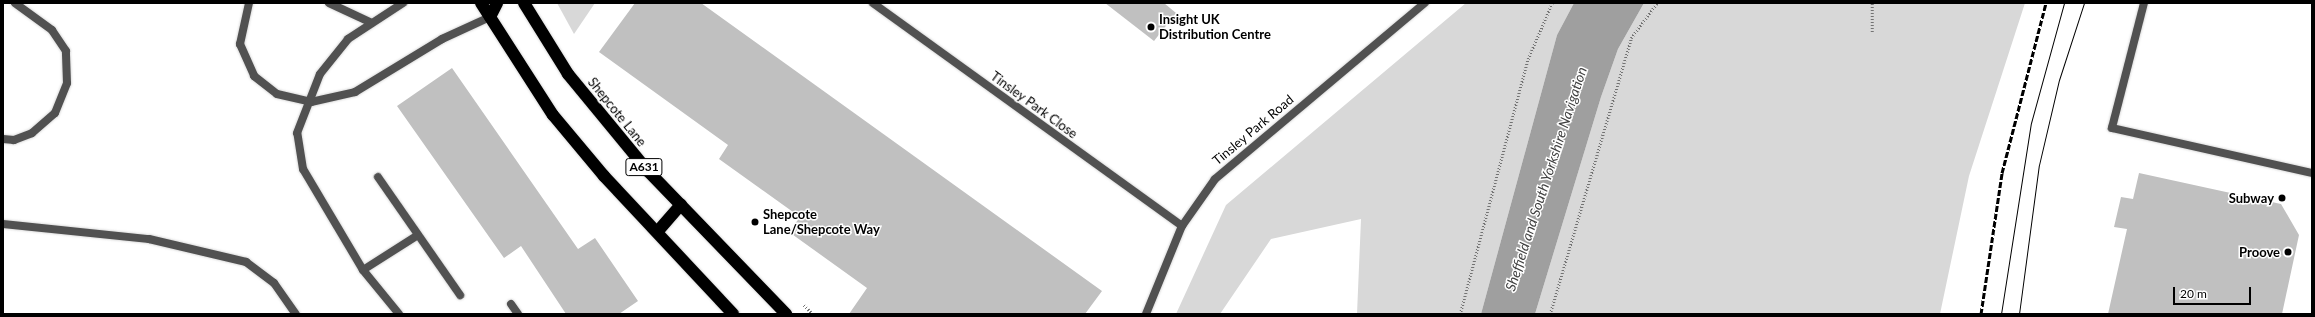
<!DOCTYPE html>
<style>
body{margin:0}
#map{position:relative;width:2315px;height:317px;overflow:hidden;background:#fff;font-family:Lato,sans-serif}
div>[style]{position:absolute}
.green>*{inset:0;background:#d8d8d8}
.water>*{inset:0;background:#9f9f9f}
.building>*{inset:0;background:#c0c0c0}
.path>*{height:2.5px;margin-top:-1.25px;transform-origin:0;background:repeating-linear-gradient(90deg,#737373 0 1px,transparent 0 3px)}
.roads{filter:drop-shadow(0 0 1px #dbdbdb) drop-shadow(0 0 1px #dbdbdb)}
.lane>*{height:8px;margin:-4px;padding:0 4px;transform-origin:4px;border-radius:4px;background:#515151}
.street>*{height:8px;margin:-4px;padding:0 4px;transform-origin:4px;border-radius:4px;background:#515151}
.highway>*{height:12px;margin:-6px;padding:0 6px;transform-origin:6px;border-radius:6px;background:#000}
.tram>*{height:1px;margin:-0.5px;padding:0 0.5px;transform-origin:0.5px;border-radius:0.5px;background:#000}
.rail>*{height:3px;margin-top:-1.5px;transform-origin:0;background:repeating-linear-gradient(90deg,#000 0 6px,transparent 0 8px)}
.dots>*{width:11px;height:11px;translate:-50% -50%;box-sizing:border-box;border:2px solid #fff;border-radius:50%}
span{translate:-50% -50%;white-space:nowrap;text-align:center;line-height:1.15;-webkit-text-stroke:3px #fff;paint-order:stroke}
.shield-label span{padding:1px 3px;background:#fff;border:1px solid;border-radius:3px;-webkit-text-stroke-width:0}
.shield-label{font-size:12px;color:#000;font-weight:700}
.poi-label{font-size:13px;color:#000;font-weight:700}
.left{translate:0 -50%;text-align:left}
.right{translate:-100% -50%;text-align:right}
.street-label{font-size:13px;color:#000}
.water-label{font-size:14px;color:#404040;font-style:italic}
.frame{position:absolute;inset:0;border:4px solid #000;pointer-events:none}
.scale{position:absolute;left:2173px;top:287px;width:78px;height:18px;box-sizing:border-box;border:2px solid #000;border-top:0;padding-left:5px;font-size:12px;line-height:14px;white-space:nowrap;color:#000;-webkit-text-stroke:3px #fff;paint-order:stroke}
</style>
<div id="map">
<div class="green">
<div style="clip-path:polygon(557px 3px,595px 3px,574px 34px)"></div>
<div style="clip-path:polygon(1466px 3px,1574px 3px,1557px 35px,1481px 314px,1357px 314px,1361px 219px,1271px 239px,1220px 314px,1176px 314px,1226px 205px)"></div>
<div style="clip-path:polygon(1644px 3px,2025px 3px,1969px 176px,1940px 314px,1535px 314px,1601px 97px,1618px 49px)"></div>
</div>
<div class="water">
<div style="clip-path:polygon(1574px 3px,1644px 3px,1618px 49px,1601px 97px,1535px 314px,1481px 314px,1557px 35px)"></div>
</div>
<div class="building">
<div style="clip-path:polygon(635px 3px,701px 3px,1102px 291px,1085px 314px,849px 314px,867px 288px,789px 232px,800px 217px,719px 159px,728px 145px,599px 52px)"></div>
<div style="clip-path:polygon(1105px 3px,1164px 3px,1176px 13px,1154px 41px)"></div>
<div style="clip-path:polygon(452px 68px,578px 249px,595px 238px,638px 301px,619px 314px,566px 314px,521px 246px,504px 258px,397px 106px)"></div>
<div style="clip-path:polygon(2139px 173px,2281px 204px,2299px 235px,2282px 314px,2108px 314px,2127px 229px,2114px 227px,2121px 197px,2133px 199px)"></div>
</div>
<div class="path">
<div style="left:1872px;top:32px;width:29px;rotate:-90deg"></div>
<div style="left:804px;top:305px;width:13px;rotate:45deg"></div>
<div style="left:1460px;top:314px;width:264px;rotate:-75.1deg"></div>
<div style="left:1528px;top:59px;width:61px;rotate:-66.8deg"></div>
<div style="left:1550px;top:314px;width:288px;rotate:-73.6deg"></div>
<div style="left:1631px;top:38px;width:44px;rotate:-53.4deg"></div>
</div>
<div class="roads">
<div class="lane">
<div style="left:249px;top:3px;width:42px;rotate:102.4deg"></div>
<div style="left:240px;top:44px;width:35px;rotate:66deg"></div>
<div style="left:254px;top:76px;width:29px;rotate:38deg"></div>
<div style="left:277px;top:94px;width:35px;rotate:13deg"></div>
<div style="left:311px;top:102px;width:45px;rotate:-12.8deg"></div>
<div style="left:355px;top:92px;width:102px;rotate:-31.3deg"></div>
<div style="left:442px;top:39px;width:53px;rotate:-24.6deg"></div>
<div style="left:329px;top:3px;width:47px;rotate:24.9deg"></div>
<div style="left:2144px;top:3px;width:129px;rotate:104.4deg"></div>
<div style="left:2112px;top:128px;width:205px;rotate:12.7deg"></div>
<div style="left:378px;top:177px;width:144px;rotate:55.2deg"></div>
<div style="left:3px;top:224px;width:147px;rotate:5.9deg"></div>
<div style="left:149px;top:239px;width:100px;rotate:13.3deg"></div>
<div style="left:246px;top:262px;width:35px;rotate:37deg"></div>
<div style="left:274px;top:283px;width:38px;rotate:55deg"></div>
<div style="left:363px;top:270px;width:65px;rotate:-32.5deg"></div>
<div style="left:511px;top:304px;width:12px;rotate:55deg"></div>
<div style="left:399px;top:314px;width:57px;rotate:-129.3deg"></div>
<div style="left:363px;top:270px;width:117px;rotate:-120.7deg"></div>
<div style="left:303px;top:169px;width:36px;rotate:-99deg"></div>
<div style="left:297px;top:133px;width:63px;rotate:-68.7deg"></div>
<div style="left:320px;top:74px;width:45px;rotate:-51.3deg"></div>
<div style="left:348px;top:39px;width:66px;rotate:-33.2deg"></div>
</div>
<div class="street">
<div style="left:873px;top:3px;width:381px;rotate:35.8deg"></div>
<div style="left:3px;top:139px;width:11px;rotate:5deg"></div>
<div style="left:14px;top:140px;width:19px;rotate:-21deg"></div>
<div style="left:32px;top:133px;width:30px;rotate:-41deg"></div>
<div style="left:55px;top:113px;width:32px;rotate:-68deg"></div>
<div style="left:67px;top:83px;width:32px;rotate:-92deg"></div>
<div style="left:66px;top:51px;width:25px;rotate:-124deg"></div>
<div style="left:52px;top:30px;width:46px;rotate:-143.9deg"></div>
<div style="left:1146px;top:314px;width:95px;rotate:-67.8deg"></div>
<div style="left:1182px;top:226px;width:57px;rotate:-54.9deg"></div>
<div style="left:1215px;top:179px;width:274px;rotate:-40deg"></div>
</div>
<div class="highway">
<div style="left:481px;top:3px;width:133px;rotate:57.3deg"></div>
<div style="left:553px;top:115px;width:80px;rotate:50.1deg"></div>
<div style="left:604px;top:176px;width:189px;rotate:46.9deg"></div>
<div style="left:524px;top:3px;width:84px;rotate:58.2deg"></div>
<div style="left:568px;top:74px;width:126px;rotate:50.5deg"></div>
<div style="left:648px;top:171px;width:199px;rotate:46deg"></div>
<div style="left:490px;top:17px;width:16px;rotate:-63deg"></div>
<div style="left:658px;top:231px;width:35px;rotate:-49deg"></div>
</div>
</div>
<div class="tram">
<div style="left:2001px;top:314px;width:193px;rotate:-81.1deg"></div>
<div style="left:2031px;top:123px;width:124px;rotate:-74.6deg"></div>
<div style="left:2019px;top:314px;width:150px;rotate:-82.4deg"></div>
<div style="left:2039px;top:165px;width:87px;rotate:-76.8deg"></div>
<div style="left:2059px;top:80px;width:81px;rotate:-72deg"></div>
</div>
<div class="rail">
<div style="left:1981px;top:314px;width:143px;rotate:-81.5deg"></div>
<div style="left:2002px;top:173px;width:176px;rotate:-75.5deg"></div>
</div>
<div class="dots">
<div style="left:1151px;top:27px;background:#000"></div>
<div style="left:2282px;top:198px;background:#000"></div>
<div style="left:755px;top:222px;background:#000"></div>
<div style="left:2288px;top:252px;background:#000"></div>
</div>
<div class="shield-label">
<span style="left:644px;top:167px">A631</span>
</div>
<div class="poi-label">
<span class="left" style="left:1159px;top:27px">Insight UK<br>Distribution Centre</span>
<span class="right" style="left:2274px;top:198px">Subway</span>
<span class="left" style="left:763px;top:222px">Shepcote<br>Lane/Shepcote Way</span>
<span class="right" style="left:2280px;top:252px">Proove</span>
</div>
<div class="street-label">
<span style="left:1034px;top:105px;rotate:36deg">Tinsley Park Close</span>
<span style="left:617px;top:112px;rotate:51deg">Shepcote Lane</span>
<span style="left:1253px;top:130px;rotate:-40deg">Tinsley Park Road</span>
</div>
<div class="water-label">
<span style="left:1546px;top:179px;rotate:-72deg">Sheffield and South Yorkshire Navigation</span>
</div>
<div class="frame"></div>
<div class="scale">20 m</div>
</div>
